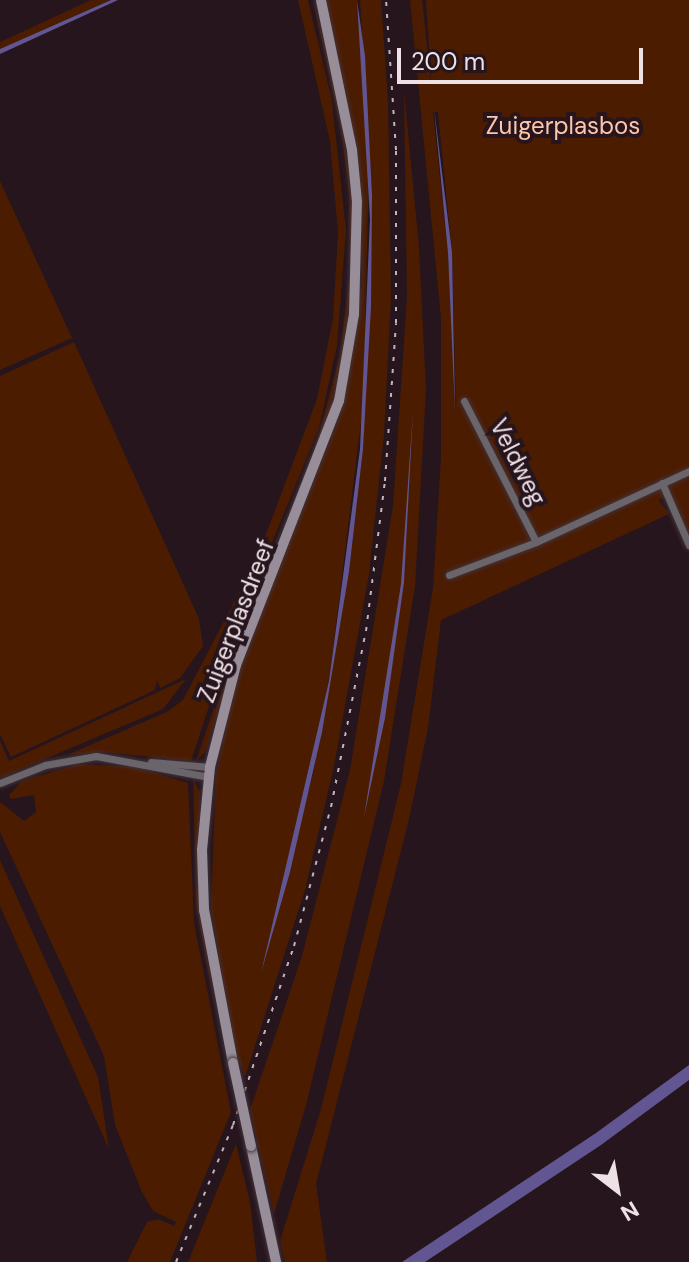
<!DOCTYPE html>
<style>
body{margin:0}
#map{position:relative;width:689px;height:1262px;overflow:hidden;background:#26151d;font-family:"DM Sans",sans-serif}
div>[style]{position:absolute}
.green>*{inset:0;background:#4c1c00}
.water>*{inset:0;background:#625692}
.roads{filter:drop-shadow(0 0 2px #423239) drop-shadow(0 0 2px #423239)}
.minor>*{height:7px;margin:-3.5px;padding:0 3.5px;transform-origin:3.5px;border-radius:3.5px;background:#6a646b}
.secondary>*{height:10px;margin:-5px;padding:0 5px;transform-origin:5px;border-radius:5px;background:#988e99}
.rail>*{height:2px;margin-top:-1px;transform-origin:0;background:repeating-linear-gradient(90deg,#c3b5bb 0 4px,transparent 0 12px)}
.bridges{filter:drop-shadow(0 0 2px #423239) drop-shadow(0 0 2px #423239)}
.secondary-bridge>*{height:10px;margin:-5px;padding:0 5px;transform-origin:5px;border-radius:5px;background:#988e99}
span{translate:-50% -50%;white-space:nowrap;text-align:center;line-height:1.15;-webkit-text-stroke:8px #26151d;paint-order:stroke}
.park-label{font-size:24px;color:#fec6a9}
.street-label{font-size:24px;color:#eee1e6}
.north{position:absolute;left:577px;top:1150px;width:80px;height:80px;-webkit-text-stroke:6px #26151d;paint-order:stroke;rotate:149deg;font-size:22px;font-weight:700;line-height:32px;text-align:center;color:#eee1e6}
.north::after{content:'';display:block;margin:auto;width:28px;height:36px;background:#eee1e6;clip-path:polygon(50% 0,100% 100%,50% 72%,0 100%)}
.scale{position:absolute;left:397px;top:48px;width:246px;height:36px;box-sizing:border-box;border:4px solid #eee1e6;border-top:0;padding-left:10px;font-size:24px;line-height:28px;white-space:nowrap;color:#eee1e6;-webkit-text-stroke:6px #26151d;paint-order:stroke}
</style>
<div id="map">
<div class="green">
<div style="clip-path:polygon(91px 0,110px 0,0 49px,0 42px)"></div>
<div style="clip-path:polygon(298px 0,308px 0,332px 101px,346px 231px,337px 346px,319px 428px,225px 657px,191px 761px,104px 752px,67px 755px,167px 712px,183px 700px,257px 558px,317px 399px,333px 318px,338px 233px,330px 141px)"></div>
<div style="clip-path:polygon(313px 0,336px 84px,352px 193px,353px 258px,347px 337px,331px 414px,312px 470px,235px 654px,206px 751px,196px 761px,230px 660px,310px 468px,340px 355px,350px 269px,349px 194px,341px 128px)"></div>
<div style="clip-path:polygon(325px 0,357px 0,369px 170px,363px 405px,329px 681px,261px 973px,313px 774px,349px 572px,363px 449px,372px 195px,360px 0,381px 0,388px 101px,391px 297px,384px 435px,369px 574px,334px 766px,305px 890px,245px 1077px,234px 1048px,211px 908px,216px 775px,236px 679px,339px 417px,362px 283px,359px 173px)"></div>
<div style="clip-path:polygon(evenodd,410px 0,422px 0,432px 91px,426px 0,689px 0,689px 544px,666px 496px,659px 500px,669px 514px,441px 620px,428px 728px,409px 819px,316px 1184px,327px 1262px,285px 1262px,280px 1241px,321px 1109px,401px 784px,433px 588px,441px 458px,441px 318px,410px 0,433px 112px,438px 112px,452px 252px,456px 410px,448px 253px,433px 112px)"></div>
<div style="clip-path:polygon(404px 91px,419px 247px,426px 390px,415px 586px,384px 781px,306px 1105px,274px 1214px,250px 1110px,302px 956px,350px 770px,393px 506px,407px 297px)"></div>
<div style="clip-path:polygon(0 181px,72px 338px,0 370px)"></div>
<div style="clip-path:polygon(74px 342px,199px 619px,203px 646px,180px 678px,160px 688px,157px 680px,155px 690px,11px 757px,0 734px,0 376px)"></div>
<div style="clip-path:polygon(186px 679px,163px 709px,0 778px,0 741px,9px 761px)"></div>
<div style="clip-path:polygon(79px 764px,135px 767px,188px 783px,194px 922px,231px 1112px,170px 1262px,127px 1262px,147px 1222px,158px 1219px,174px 1226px,176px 1222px,153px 1211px,141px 1190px,115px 1125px,104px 1056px,0 832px,0 802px,24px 821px,36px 812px,34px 795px,11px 799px,9px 795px,22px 781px)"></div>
<div style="clip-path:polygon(193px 779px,200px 792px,198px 891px,215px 1010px,196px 903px)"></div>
<div style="clip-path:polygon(0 860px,98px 1077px,109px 1149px,0 906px)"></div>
<div style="clip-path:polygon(236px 1144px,250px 1202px,257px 1262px,188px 1262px)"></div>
</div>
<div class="water">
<div style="clip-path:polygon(111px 0,118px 0,0 54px,0 49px)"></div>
<div style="clip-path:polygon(357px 0,365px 56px,372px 195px,371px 307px,363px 449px,349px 572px,322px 732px,290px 872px,261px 973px,329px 681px,360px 449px,370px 219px)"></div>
<div style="clip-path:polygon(434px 108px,452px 252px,455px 411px,448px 253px)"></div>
<div style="clip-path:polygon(413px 411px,404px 582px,385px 718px,364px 817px,401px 584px)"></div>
<div style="clip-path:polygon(689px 1065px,689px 1080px,601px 1145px,425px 1262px,402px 1262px,596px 1133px)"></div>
</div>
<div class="roads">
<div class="minor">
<div style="left:464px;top:401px;width:158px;rotate:62.9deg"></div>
<div style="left:662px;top:483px;width:68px;rotate:66.5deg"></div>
<div style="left:449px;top:575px;width:93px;rotate:-20.8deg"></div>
<div style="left:536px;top:542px;width:169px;rotate:-24.9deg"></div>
<div style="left:151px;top:762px;width:59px;rotate:4.8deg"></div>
<div style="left:0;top:783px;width:48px;rotate:-21.8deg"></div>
<div style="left:45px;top:765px;width:52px;rotate:-10deg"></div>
<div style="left:96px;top:756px;width:115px;rotate:10.5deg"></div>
</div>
<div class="secondary">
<div style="left:233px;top:1063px;width:156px;rotate:-100.7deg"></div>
<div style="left:204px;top:910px;width:60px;rotate:-91.9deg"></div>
<div style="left:202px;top:850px;width:83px;rotate:-84.5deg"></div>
<div style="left:210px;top:767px;width:105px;rotate:-75.7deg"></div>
<div style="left:236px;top:665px;width:283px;rotate:-68.7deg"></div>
<div style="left:339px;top:401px;width:88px;rotate:-80.2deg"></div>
<div style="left:354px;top:314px;width:112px;rotate:-88.5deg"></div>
<div style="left:357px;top:202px;width:52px;rotate:-95.5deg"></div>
<div style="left:352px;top:150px;width:153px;rotate:-101.7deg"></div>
<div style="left:251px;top:1146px;width:119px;rotate:77.8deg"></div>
</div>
</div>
<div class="rail">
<div style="left:176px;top:1262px;width:148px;rotate:-67.4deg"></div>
<div style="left:233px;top:1125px;width:189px;rotate:-71.2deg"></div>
<div style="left:294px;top:946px;width:144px;rotate:-75.1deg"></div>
<div style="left:331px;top:807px;width:179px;rotate:-78.8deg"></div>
<div style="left:366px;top:631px;width:151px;rotate:-82.8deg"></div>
<div style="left:385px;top:481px;width:158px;rotate:-86deg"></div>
<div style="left:396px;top:323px;width:173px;rotate:-90deg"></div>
<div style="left:396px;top:150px;width:150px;rotate:-93.8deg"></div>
</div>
<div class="bridges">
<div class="secondary-bridge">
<div style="left:233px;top:1063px;width:85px;rotate:77.8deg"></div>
</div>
</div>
<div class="park-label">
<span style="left:563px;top:126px">Zuigerplasbos</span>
</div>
<div class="street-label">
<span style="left:518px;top:462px;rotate:63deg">Veldweg</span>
<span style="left:236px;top:621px;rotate:-69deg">Zuigerplasdreef</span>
</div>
<div class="north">N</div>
<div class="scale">200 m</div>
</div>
